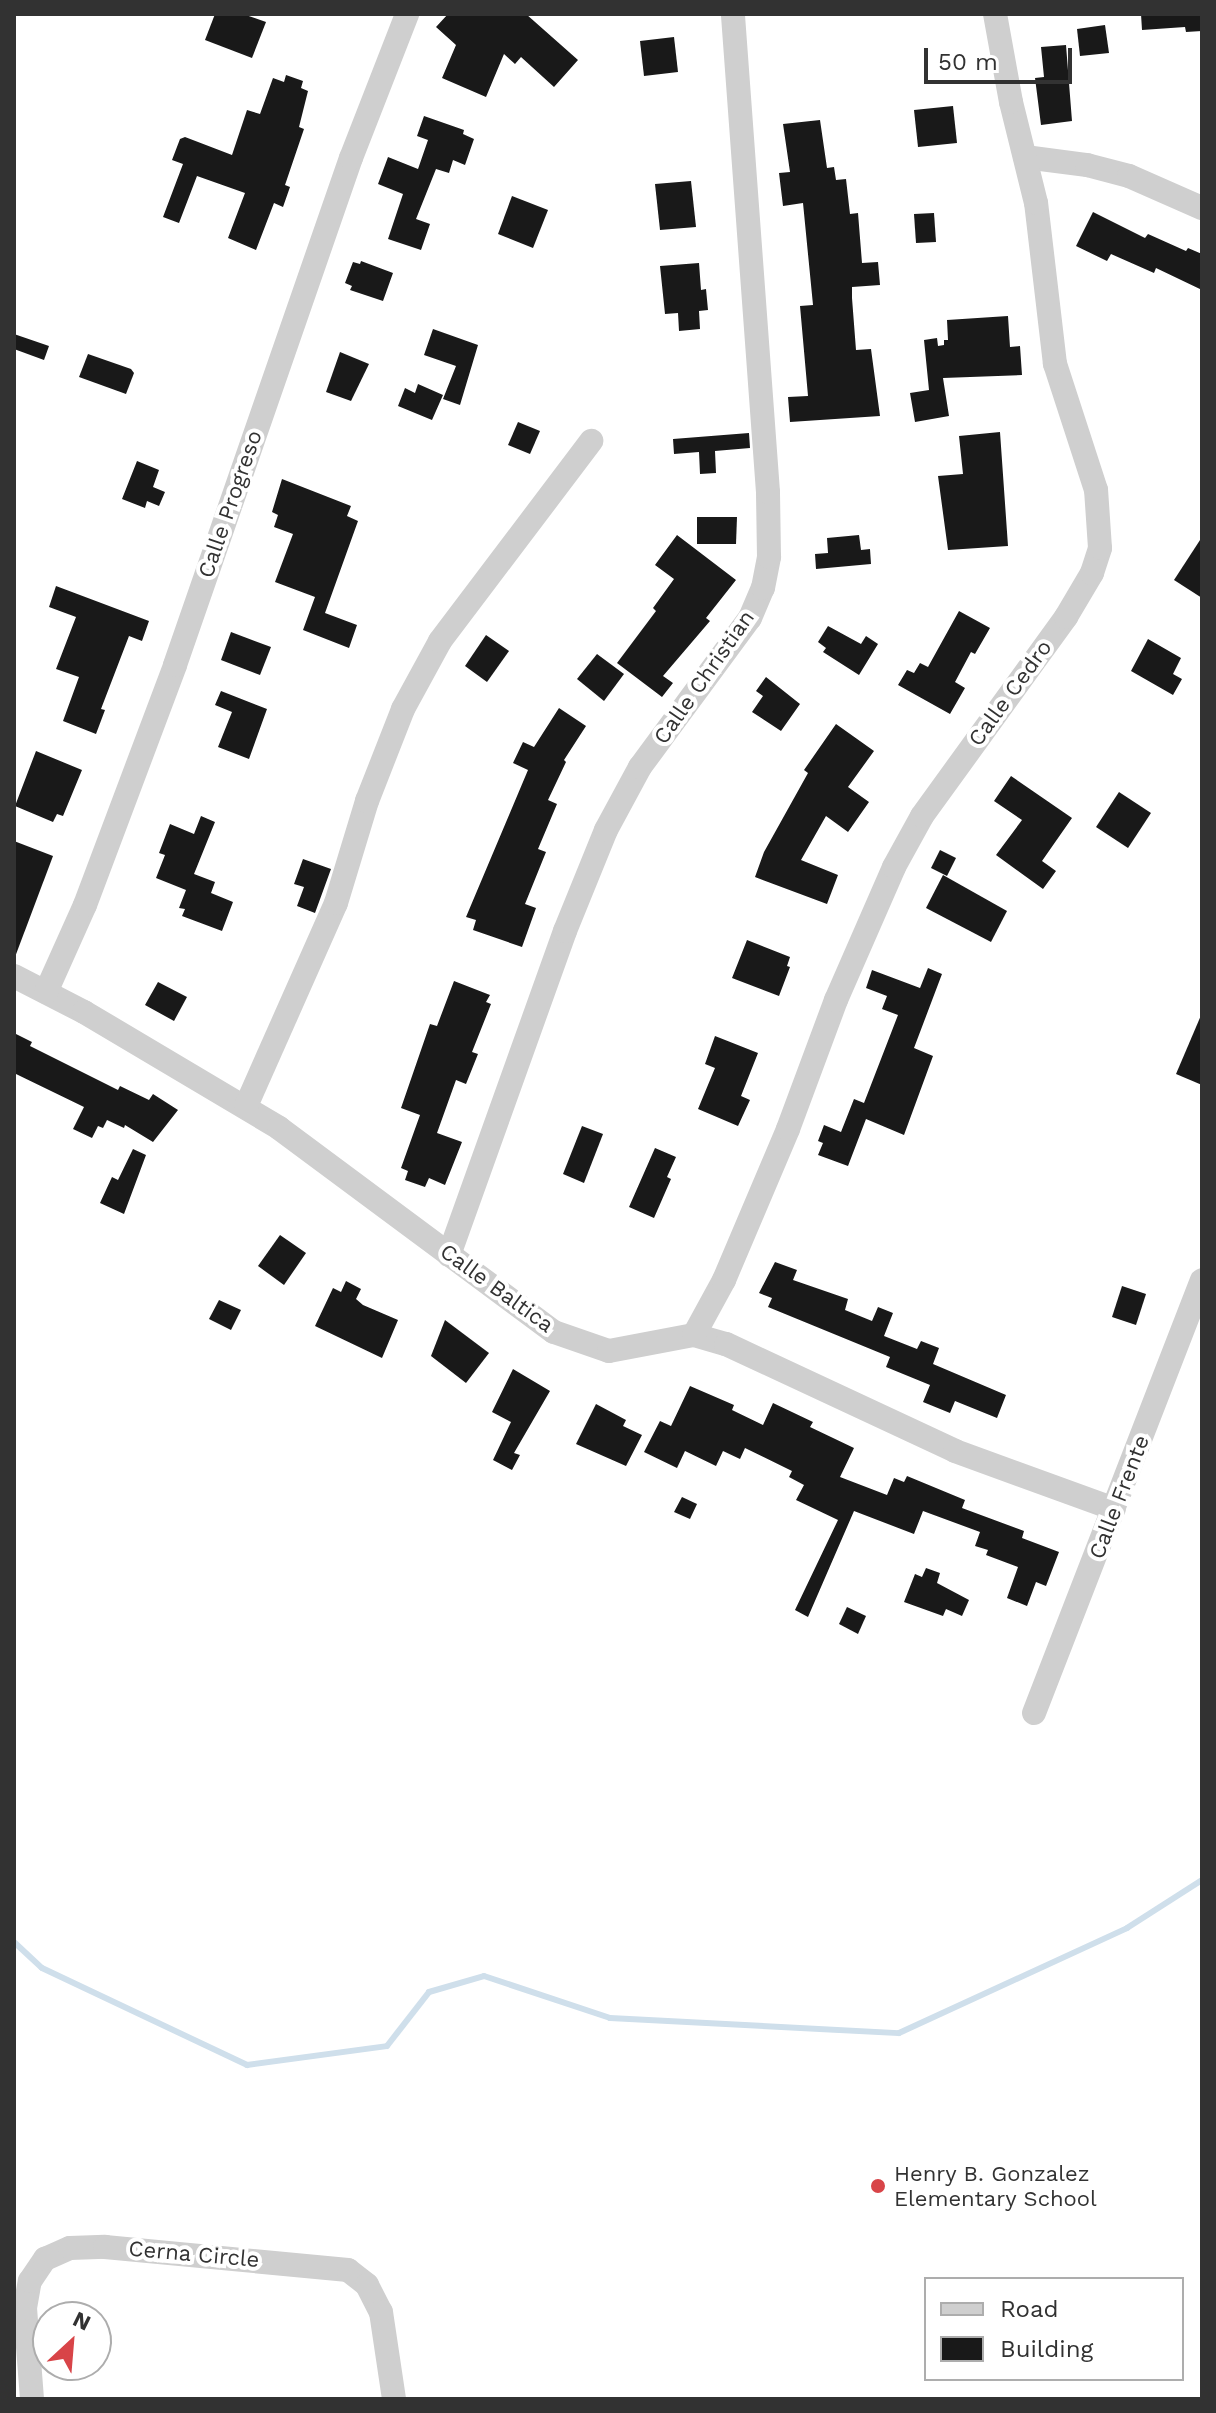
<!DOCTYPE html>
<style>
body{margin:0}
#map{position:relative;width:1216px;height:2413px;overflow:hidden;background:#fff;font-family:"Work Sans",sans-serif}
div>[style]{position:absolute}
.stream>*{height:6px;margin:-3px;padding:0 3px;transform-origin:3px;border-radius:3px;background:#cfdfeb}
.building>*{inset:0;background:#191919}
.minor>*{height:24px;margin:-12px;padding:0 12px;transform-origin:12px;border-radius:12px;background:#cfcfcf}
.dots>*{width:22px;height:22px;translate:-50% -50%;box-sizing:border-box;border:4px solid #fff;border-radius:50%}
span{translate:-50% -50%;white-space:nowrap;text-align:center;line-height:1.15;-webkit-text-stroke:8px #fff;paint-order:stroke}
.street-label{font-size:22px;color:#323232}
.poi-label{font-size:22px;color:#323232}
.left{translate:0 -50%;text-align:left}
.frame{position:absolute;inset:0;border:16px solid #323232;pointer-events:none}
.legend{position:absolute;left:924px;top:2277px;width:260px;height:104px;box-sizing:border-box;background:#fff;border:2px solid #adadad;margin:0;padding:10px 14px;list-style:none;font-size:24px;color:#323232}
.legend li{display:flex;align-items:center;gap:16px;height:40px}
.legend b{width:40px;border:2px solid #adadad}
.north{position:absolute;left:32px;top:2301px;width:80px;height:80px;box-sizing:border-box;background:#fff;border:2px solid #adadad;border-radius:50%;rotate:26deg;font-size:22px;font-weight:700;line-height:32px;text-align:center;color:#323232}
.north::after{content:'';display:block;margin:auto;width:28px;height:36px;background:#d84448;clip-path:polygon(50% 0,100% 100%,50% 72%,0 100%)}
.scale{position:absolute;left:924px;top:48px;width:148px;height:36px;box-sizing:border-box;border:4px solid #323232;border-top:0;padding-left:10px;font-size:24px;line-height:28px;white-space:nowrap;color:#323232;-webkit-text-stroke:6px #fff;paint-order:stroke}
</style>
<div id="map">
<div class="stream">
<div style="left:14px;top:1942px;width:38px;rotate:43deg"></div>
<div style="left:42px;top:1968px;width:227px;rotate:25.3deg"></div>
<div style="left:247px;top:2065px;width:141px;rotate:-7.7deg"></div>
<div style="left:387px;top:2046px;width:68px;rotate:-52.1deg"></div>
<div style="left:429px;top:1992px;width:57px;rotate:-16.2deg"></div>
<div style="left:484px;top:1976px;width:133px;rotate:18.4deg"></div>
<div style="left:610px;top:2018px;width:289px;rotate:3deg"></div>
<div style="left:899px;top:2033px;width:251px;rotate:-24.7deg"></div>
<div style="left:1127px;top:1928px;width:89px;rotate:-32.6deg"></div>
</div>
<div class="building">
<div style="clip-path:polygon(215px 14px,243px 14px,266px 22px,252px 58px,205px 40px)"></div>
<div style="clip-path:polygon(448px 14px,526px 14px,578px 60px,554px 87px,521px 57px,515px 64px,504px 54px,486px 97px,442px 78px,456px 45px,436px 27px)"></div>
<div style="clip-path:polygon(1141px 14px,1202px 14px,1202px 31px,1186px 32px,1185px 27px,1142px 30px)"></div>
<div style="clip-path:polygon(1105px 25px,1109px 53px,1080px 56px,1077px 29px)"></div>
<div style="clip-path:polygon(674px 37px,678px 72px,644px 76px,640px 41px)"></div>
<div style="clip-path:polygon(1066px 45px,1072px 121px,1041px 125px,1035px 78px,1044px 77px,1041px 47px)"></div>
<div style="clip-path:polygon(286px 75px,303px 81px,301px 88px,308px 91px,299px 127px,304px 129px,285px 185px,290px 187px,283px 207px,274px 203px,256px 250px,228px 238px,245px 193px,197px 176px,179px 223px,163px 217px,183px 164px,172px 160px,180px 139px,185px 137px,232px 155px,247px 110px,260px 114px,273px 78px,284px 82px)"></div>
<div style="clip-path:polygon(953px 106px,957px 143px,918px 147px,914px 110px)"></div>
<div style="clip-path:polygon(424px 116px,464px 130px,463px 134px,474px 139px,465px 165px,453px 160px,449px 173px,436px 169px,416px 219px,430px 224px,421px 250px,388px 239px,403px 194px,378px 184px,388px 157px,418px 169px,428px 140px,417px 136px)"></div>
<div style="clip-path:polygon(820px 120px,827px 168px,834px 167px,836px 180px,846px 179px,850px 214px,858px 213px,862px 263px,878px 262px,880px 285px,852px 287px,852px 298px,856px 350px,871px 349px,880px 416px,790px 422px,788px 397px,808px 396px,800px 306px,813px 305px,803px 203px,783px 206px,779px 173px,790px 172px,783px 124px)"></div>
<div style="clip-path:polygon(691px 181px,696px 227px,660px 230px,655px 184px)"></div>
<div style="clip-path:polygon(512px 196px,548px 210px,533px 248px,498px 234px)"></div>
<div style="clip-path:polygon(1093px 212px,1145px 238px,1148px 234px,1186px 251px,1188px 248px,1202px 254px,1202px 290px,1156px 268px,1154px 273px,1111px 254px,1107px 261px,1076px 246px)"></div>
<div style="clip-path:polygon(934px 213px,936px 242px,916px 243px,914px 214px)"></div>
<div style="clip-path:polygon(361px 261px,393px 273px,383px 301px,350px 290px,352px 286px,345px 283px,353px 262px,360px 264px)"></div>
<div style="clip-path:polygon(699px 263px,701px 290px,706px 289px,708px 310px,699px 311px,700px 329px,679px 331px,678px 313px,665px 314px,660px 266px)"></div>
<div style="clip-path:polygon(1008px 316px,1010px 347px,1020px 346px,1022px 375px,943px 378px,949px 416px,915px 422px,910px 393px,929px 390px,924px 340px,937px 338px,938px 346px,944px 345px,944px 340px,948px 340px,947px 320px)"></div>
<div style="clip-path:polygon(433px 329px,478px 345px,460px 405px,443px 399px,456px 366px,424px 355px)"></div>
<div style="clip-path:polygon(14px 334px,49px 346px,44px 360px,14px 349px)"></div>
<div style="clip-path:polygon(340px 352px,369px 364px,351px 401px,326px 392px)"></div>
<div style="clip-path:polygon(88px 354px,131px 369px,134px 373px,126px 394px,79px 377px)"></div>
<div style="clip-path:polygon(418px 384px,443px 395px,432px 420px,398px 406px,405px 388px,415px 393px)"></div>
<div style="clip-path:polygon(518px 422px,540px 431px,530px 454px,508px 445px)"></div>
<div style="clip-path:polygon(1000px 432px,1008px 546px,948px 550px,938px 476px,963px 474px,959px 436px)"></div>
<div style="clip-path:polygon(749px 433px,750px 448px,715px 451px,716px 473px,700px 474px,699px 452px,674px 454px,673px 439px)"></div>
<div style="clip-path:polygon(137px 461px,159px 470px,153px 487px,165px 492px,159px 506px,147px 501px,145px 508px,122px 499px)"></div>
<div style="clip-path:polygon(282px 479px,351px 506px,347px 516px,358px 521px,325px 613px,357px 625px,349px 648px,303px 630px,315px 597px,275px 582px,293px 534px,274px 527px,278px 515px,272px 512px)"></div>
<div style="clip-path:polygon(697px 517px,737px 517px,736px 544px,697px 544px)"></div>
<div style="clip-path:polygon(677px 535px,736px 580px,706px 618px,710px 621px,663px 676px,673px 683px,662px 697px,617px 663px,656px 611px,653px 608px,674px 579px,655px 565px)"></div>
<div style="clip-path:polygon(859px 535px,861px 550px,870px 549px,871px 564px,816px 569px,815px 554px,828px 553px,827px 538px)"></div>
<div style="clip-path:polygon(1202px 537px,1202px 598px,1174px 580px)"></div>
<div style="clip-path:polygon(56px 586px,149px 621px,142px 641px,129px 636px,101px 709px,105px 710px,96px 734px,63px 721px,79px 677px,56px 669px,76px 617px,49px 607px)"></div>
<div style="clip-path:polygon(959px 611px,990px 628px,975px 654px,971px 652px,955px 682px,965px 688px,950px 714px,898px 685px,907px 670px,914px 673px,920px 663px,928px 667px)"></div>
<div style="clip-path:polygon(828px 626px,861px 644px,866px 636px,878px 644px,859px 675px,823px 652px,826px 648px,818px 642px)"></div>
<div style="clip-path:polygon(231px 632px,271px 647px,260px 675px,221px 660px)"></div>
<div style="clip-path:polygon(486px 635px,509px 651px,487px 682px,465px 666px)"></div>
<div style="clip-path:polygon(1148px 639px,1181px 658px,1173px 674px,1182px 679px,1173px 695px,1131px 671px)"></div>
<div style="clip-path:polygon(597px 654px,624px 674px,604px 701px,577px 679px)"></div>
<div style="clip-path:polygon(766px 677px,800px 704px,781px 731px,752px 712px,763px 696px,756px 691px)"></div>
<div style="clip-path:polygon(221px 691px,267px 709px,249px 759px,218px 747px,232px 712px,215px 705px)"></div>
<div style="clip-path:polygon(559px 708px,586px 726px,564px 760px,566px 762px,548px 800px,557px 804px,538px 849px,546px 852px,525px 904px,536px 908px,522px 947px,473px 930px,476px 920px,466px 917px,528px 770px,513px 763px,523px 742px,534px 747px)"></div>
<div style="clip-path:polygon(836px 724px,874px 751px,848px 787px,869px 802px,848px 832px,826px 816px,801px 860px,838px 875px,827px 904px,755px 877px,764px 852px,808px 773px,804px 770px)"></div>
<div style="clip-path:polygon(36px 751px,82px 770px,63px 816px,57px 814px,53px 822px,15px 806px)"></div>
<div style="clip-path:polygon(1011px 776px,1072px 818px,1042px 861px,1056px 871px,1043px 889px,996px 855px,1022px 820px,994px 801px)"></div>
<div style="clip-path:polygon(1119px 792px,1151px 813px,1128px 848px,1096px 827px)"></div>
<div style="clip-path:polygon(201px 816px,215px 822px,194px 874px,215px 882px,211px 893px,233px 902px,222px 931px,182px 916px,185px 909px,179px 908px,186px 890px,156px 878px,165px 855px,159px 853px,170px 824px,194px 834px)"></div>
<div style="clip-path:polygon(14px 841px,53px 856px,15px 957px,14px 956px)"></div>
<div style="clip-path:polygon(940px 850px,956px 858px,947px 876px,931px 868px)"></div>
<div style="clip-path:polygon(303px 859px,331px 869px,315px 913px,297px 906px,304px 887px,294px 884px)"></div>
<div style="clip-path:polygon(943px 875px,1007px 911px,991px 942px,926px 908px)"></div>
<div style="clip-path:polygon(747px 940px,790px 957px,787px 966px,790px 967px,779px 996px,732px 978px)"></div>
<div style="clip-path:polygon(928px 968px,942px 974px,914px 1048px,933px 1056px,904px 1135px,866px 1119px,848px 1166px,818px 1155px,823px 1143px,818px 1141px,824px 1125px,841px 1132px,854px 1099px,864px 1103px,898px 1015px,882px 1009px,887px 996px,866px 988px,872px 970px,920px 988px)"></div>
<div style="clip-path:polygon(454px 981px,490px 995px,486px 1002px,491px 1004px,472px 1052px,478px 1054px,466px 1084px,456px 1080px,437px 1133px,462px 1142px,445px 1185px,429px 1178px,425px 1187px,405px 1180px,408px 1171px,401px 1168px,420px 1115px,401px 1108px,430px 1024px,437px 1026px)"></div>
<div style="clip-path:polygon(158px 982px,187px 997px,174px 1021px,145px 1005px)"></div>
<div style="clip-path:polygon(1202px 1013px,1202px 1085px,1176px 1074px)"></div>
<div style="clip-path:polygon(14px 1033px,32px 1042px,30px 1046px,118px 1090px,120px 1086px,149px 1100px,153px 1094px,178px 1110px,153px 1142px,125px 1125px,124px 1128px,107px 1120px,103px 1128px,98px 1126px,92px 1138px,73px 1129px,84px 1107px,16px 1074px,14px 1079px)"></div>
<div style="clip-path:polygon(715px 1036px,758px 1053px,741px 1096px,750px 1100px,738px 1126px,698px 1109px,715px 1068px,705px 1064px)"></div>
<div style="clip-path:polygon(582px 1126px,603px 1134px,584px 1183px,563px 1174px)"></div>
<div style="clip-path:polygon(655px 1148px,676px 1157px,667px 1177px,671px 1179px,654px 1218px,629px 1207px)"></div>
<div style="clip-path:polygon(133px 1149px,146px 1155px,124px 1214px,100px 1203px,112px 1177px,118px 1180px)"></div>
<div style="clip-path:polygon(280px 1235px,306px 1253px,284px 1285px,258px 1266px)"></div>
<div style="clip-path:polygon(775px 1262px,797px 1270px,793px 1280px,848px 1299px,845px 1310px,872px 1321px,878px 1307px,893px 1313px,884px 1336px,917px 1349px,921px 1341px,939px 1348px,933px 1364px,1006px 1395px,997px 1418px,955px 1401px,950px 1413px,923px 1402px,930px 1385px,886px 1367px,890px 1357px,768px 1307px,772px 1298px,759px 1293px)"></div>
<div style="clip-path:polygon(346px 1281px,361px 1289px,356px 1299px,363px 1305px,398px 1320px,382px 1358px,315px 1326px,333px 1288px,341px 1292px)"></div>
<div style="clip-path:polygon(1122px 1286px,1146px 1294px,1136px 1325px,1112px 1317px)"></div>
<div style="clip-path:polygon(219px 1300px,241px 1310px,231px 1330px,209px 1319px)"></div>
<div style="clip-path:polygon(445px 1320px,489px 1353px,466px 1383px,431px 1356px)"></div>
<div style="clip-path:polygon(513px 1369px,550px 1391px,514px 1453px,520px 1455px,512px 1470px,493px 1460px,511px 1422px,492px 1412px)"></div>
<div style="clip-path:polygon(690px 1386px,734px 1405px,732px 1410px,763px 1425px,773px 1403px,813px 1422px,810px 1427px,854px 1448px,840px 1477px,887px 1495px,894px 1478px,904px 1482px,907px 1476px,965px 1500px,962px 1508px,1024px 1531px,1022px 1538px,1059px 1552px,1046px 1586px,1036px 1582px,1027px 1606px,1007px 1598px,1018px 1567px,986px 1555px,988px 1550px,975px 1546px,980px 1532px,923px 1511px,914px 1534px,854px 1511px,808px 1617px,795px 1610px,838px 1520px,796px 1500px,804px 1485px,789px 1477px,792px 1471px,745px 1448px,740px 1459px,723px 1451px,716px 1466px,685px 1451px,677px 1468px,644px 1452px,660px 1421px,671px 1426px)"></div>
<div style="clip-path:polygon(596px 1404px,626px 1420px,623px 1426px,642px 1435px,626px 1466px,576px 1444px)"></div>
<div style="clip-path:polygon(682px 1497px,697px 1504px,690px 1519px,674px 1512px)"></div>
<div style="clip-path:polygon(926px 1568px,940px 1573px,937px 1583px,969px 1600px,962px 1616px,946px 1609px,943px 1616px,904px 1602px,915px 1574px,922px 1577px)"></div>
<div style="clip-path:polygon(847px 1607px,866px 1616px,858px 1634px,839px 1624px)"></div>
</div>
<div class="minor">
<div style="left:1025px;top:157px;width:63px;rotate:7.4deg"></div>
<div style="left:1087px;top:165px;width:43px;rotate:14.7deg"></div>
<div style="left:1129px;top:176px;width:80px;rotate:23.7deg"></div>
<div style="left:14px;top:976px;width:79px;rotate:27.2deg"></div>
<div style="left:84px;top:1012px;width:227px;rotate:30.7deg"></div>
<div style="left:279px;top:1128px;width:342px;rotate:36.6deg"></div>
<div style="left:554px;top:1332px;width:58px;rotate:19.1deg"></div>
<div style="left:609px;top:1351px;width:86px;rotate:-10.7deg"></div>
<div style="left:694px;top:1335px;width:33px;rotate:16deg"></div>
<div style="left:726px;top:1344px;width:253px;rotate:25deg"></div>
<div style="left:955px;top:1451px;width:169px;rotate:20deg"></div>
<div style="left:46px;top:992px;width:95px;rotate:-65.9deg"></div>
<div style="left:85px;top:905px;width:256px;rotate:-69.4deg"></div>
<div style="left:175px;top:665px;width:537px;rotate:-70.86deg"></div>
<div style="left:351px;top:158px;width:155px;rotate:-68.7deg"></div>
<div style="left:246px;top:1106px;width:222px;rotate:-66.1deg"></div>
<div style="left:336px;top:903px;width:107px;rotate:-73.1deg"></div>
<div style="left:367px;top:801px;width:99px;rotate:-68.6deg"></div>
<div style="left:403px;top:709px;width:77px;rotate:-61.4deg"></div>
<div style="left:440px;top:641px;width:251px;rotate:-52.9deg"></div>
<div style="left:449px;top:1255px;width:344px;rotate:-70.3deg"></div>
<div style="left:565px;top:931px;width:109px;rotate:-67.9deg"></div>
<div style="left:606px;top:830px;width:72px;rotate:-61.6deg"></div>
<div style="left:640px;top:767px;width:185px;rotate:-53.6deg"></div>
<div style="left:750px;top:618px;width:33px;rotate:-67deg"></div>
<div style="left:763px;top:588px;width:32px;rotate:-79deg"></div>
<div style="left:769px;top:557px;width:65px;rotate:-90.9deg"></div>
<div style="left:768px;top:492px;width:479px;rotate:-94.2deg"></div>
<div style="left:694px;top:1335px;width:63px;rotate:-61.4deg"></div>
<div style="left:724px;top:1280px;width:164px;rotate:-67deg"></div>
<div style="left:788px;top:1129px;width:138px;rotate:-69.6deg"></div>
<div style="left:836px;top:1000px;width:145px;rotate:-66.4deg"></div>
<div style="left:894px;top:867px;width:58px;rotate:-61.2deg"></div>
<div style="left:922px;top:816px;width:246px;rotate:-54.1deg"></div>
<div style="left:1066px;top:617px;width:51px;rotate:-59.4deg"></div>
<div style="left:1092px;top:573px;width:26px;rotate:-72deg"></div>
<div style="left:1100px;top:548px;width:58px;rotate:-93.9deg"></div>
<div style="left:1096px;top:490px;width:133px;rotate:-108deg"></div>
<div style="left:1055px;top:364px;width:162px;rotate:-96.7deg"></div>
<div style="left:1036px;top:203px;width:104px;rotate:-103.9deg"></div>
<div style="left:1011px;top:102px;width:89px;rotate:-100.3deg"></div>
<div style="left:1034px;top:1713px;width:464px;rotate:-68.8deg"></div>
<div style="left:32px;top:2399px;width:91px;rotate:-94.4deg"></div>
<div style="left:25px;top:2308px;width:27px;rotate:-80deg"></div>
<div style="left:30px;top:2281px;width:27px;rotate:-56deg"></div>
<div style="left:45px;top:2259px;width:27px;rotate:-24deg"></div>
<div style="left:70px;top:2248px;width:35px;rotate:-2deg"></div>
<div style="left:105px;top:2247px;width:244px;rotate:5.4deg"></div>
<div style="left:348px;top:2270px;width:24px;rotate:38deg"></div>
<div style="left:367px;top:2285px;width:30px;rotate:63deg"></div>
<div style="left:381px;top:2312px;width:88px;rotate:81.5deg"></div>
</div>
<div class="dots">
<div style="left:878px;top:2186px;background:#d84448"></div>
</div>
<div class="street-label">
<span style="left:230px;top:504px;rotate:-71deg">Calle Progreso</span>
<span style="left:704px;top:677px;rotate:-55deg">Calle Christian</span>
<span style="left:1010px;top:693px;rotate:-54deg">Calle Cedro</span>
<span style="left:497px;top:1288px;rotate:36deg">Calle Baltica</span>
<span style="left:1119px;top:1497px;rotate:-69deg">Calle Frente</span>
<span style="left:194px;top:2254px;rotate:5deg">Cerna Circle</span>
</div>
<div class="poi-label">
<span class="left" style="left:894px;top:2186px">Henry B. Gonzalez<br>Elementary School</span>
</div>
<div class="frame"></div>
<ul class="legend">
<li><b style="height:10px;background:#cfcfcf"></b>Road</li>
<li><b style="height:22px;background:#191919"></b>Building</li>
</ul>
<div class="north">N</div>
<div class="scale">50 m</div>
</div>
